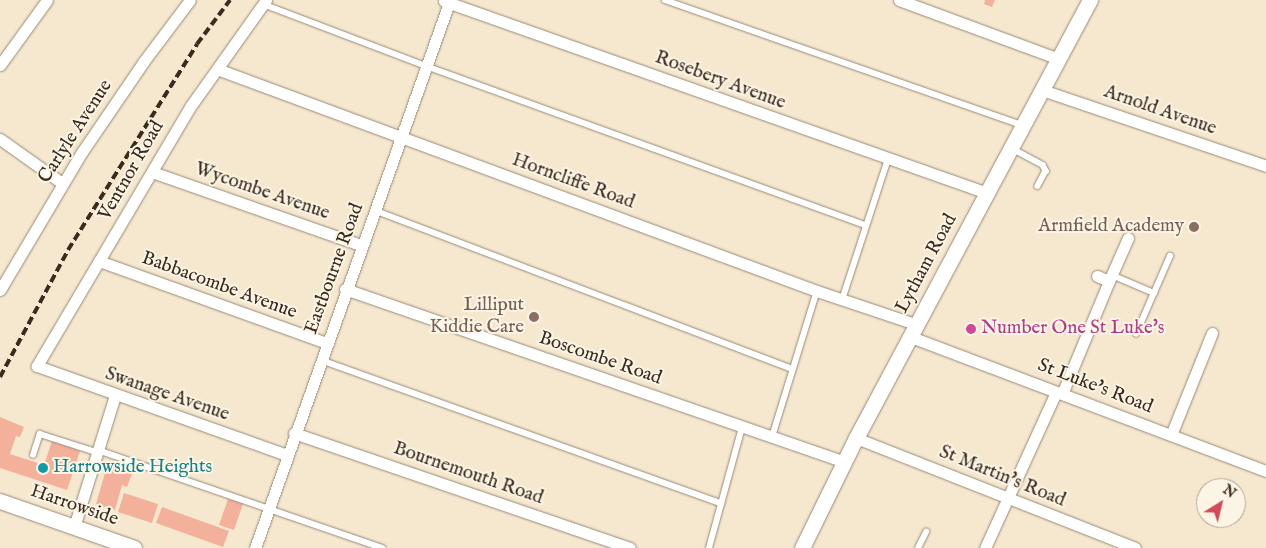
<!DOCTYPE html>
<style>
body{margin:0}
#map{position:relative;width:1266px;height:548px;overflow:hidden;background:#f5e8cf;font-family:"IM FELL English",serif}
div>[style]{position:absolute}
.building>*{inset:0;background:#f3b09a}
.roads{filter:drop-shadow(0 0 1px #988976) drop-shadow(0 0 1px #988976)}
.lane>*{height:5.5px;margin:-2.75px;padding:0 2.75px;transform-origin:2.75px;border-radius:2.75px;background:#fff}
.street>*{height:11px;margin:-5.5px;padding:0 5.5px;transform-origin:5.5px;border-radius:5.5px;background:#fff}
.secondary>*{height:15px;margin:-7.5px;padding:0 7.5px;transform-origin:7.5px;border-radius:7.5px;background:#fff}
.rail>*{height:4px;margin-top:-2px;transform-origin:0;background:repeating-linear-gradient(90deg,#3b2a1e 0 8px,transparent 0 12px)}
.dots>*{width:14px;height:14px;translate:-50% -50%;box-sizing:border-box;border:2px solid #fcf5e5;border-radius:50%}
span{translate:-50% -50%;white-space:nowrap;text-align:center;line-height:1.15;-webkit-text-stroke:4px #fcf5e5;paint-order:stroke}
.street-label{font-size:19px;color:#3b2a1e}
.education-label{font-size:19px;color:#785e54}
.right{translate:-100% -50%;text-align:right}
.hotel-label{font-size:19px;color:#b23c85}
.left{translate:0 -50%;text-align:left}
.culture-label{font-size:19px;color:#0d838f}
.north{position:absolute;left:1196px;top:478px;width:50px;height:50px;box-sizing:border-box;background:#fcf5e5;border:1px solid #afa495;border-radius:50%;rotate:36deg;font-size:14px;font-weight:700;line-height:20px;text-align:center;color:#3b2a1e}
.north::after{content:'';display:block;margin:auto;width:18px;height:22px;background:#d1495b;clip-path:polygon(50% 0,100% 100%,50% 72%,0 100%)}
</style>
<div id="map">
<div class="building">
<div style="clip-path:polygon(985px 0,995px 0,992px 7px,984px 4px)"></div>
<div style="clip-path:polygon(0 417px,24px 427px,20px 437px,16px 436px,10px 454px,44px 465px,52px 441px,80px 451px,67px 490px,0 468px)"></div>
<div style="clip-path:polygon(107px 466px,132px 474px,127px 487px,122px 485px,115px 510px,96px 504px)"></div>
<div style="clip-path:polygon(124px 493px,158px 504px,152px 523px,118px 512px)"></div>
<div style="clip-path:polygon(228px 499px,243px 504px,234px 530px,219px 525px)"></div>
<div style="clip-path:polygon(162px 507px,229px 531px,223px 547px,156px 523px)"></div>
</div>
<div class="roads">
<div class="lane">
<div style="left:665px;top:0;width:378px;rotate:19.3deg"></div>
<div style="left:263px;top:4px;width:174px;rotate:20.8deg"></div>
<div style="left:426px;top:66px;width:468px;rotate:19.9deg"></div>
<div style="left:1011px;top:148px;width:36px;rotate:28deg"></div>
<div style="left:1043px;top:165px;width:7px;rotate:63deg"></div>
<div style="left:1046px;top:171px;width:17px;rotate:118deg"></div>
<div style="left:374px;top:210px;width:447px;rotate:20.8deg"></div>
<div style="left:1112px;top:275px;width:46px;rotate:23.2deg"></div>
<div style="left:842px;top:300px;width:148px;rotate:-71.9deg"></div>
<div style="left:1136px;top:334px;width:85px;rotate:-66.4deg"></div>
<div style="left:321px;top:360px;width:425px;rotate:19.7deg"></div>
<div style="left:772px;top:437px;width:153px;rotate:-72.9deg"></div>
<div style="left:98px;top:450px;width:301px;rotate:19deg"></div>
<div style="left:33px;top:455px;width:22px;rotate:-72deg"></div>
<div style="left:40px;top:434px;width:59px;rotate:17.8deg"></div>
<div style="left:709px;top:548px;width:125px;rotate:-74.7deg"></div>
<div style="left:918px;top:548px;width:18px;rotate:-63deg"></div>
</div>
<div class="street">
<div style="left:266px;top:0;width:131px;rotate:125.4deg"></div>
<div style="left:190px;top:107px;width:301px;rotate:120.6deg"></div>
<div style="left:37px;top:366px;width:265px;rotate:19.6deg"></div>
<div style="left:899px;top:0;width:171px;rotate:20.2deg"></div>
<div style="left:444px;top:1px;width:576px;rotate:19.47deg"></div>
<div style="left:0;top:65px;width:80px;rotate:-54.1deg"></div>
<div style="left:217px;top:69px;width:640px;rotate:20.3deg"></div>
<div style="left:817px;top:291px;width:107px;rotate:18.6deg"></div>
<div style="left:1042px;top:90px;width:237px;rotate:18.7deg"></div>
<div style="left:0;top:139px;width:76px;rotate:35.4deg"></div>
<div style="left:152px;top:172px;width:221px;rotate:19.3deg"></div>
<div style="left:99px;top:261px;width:242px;rotate:19.8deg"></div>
<div style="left:1109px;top:281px;width:47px;rotate:-66.2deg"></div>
<div style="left:345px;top:289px;width:529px;rotate:19.09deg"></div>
<div style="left:0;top:290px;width:161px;rotate:-59.3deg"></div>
<div style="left:82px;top:152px;width:110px;rotate:-55.7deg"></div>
<div style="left:144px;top:61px;width:76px;rotate:-53deg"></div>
<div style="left:911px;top:337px;width:379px;rotate:20.7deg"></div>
<div style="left:1062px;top:394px;width:122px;rotate:-67.4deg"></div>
<div style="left:1109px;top:281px;width:13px;rotate:-157deg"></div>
<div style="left:294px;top:433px;width:355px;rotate:18.9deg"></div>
<div style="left:1171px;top:435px;width:110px;rotate:-68.1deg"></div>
<div style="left:856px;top:438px;width:300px;rotate:21.5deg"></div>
<div style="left:74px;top:527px;width:138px;rotate:-72.7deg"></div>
<div style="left:255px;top:548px;width:578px;rotate:-70.41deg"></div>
<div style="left:985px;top:548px;width:171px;rotate:-65.5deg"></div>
</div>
<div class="secondary">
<div style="left:0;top:501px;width:142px;rotate:19.3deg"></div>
<div style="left:802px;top:548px;width:123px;rotate:-63.9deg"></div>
<div style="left:856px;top:438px;width:497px;rotate:-61.9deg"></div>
</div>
</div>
<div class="rail">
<div style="left:0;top:377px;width:144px;rotate:-61.8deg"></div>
<div style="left:68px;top:250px;width:243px;rotate:-57.9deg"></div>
<div style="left:197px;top:44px;width:55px;rotate:-53.1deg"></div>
</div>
<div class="dots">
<div style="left:1194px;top:227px;background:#8d6e63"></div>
<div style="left:534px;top:317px;background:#8d6e63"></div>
<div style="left:971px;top:329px;background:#d1479c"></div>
<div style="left:43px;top:468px;background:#0f9aa8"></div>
</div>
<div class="street-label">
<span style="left:720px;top:81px;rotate:20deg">Rosebery Avenue</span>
<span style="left:1160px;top:111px;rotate:19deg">Arnold Avenue</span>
<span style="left:76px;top:132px;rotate:-57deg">Carlyle Avenue</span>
<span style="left:132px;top:171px;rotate:-60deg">Ventnor Road</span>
<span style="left:573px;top:182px;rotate:20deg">Horncliffe Road</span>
<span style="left:262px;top:192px;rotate:19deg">Wycombe Avenue</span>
<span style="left:927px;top:264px;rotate:-62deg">Lytham Road</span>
<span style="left:335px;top:269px;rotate:-70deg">Eastbourne Road</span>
<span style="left:219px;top:286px;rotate:20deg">Babbacombe Avenue</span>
<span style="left:600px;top:359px;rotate:19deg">Boscombe Road</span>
<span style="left:1095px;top:387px;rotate:21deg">St Luke's Road</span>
<span style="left:167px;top:395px;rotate:19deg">Swanage Avenue</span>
<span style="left:468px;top:474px;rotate:19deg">Bournemouth Road</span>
<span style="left:1002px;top:477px;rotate:22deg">St Martin's Road</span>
<span style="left:74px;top:506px;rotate:19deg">Harrowside</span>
</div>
<div class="education-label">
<span class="right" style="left:1184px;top:227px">Armfield Academy</span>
<span class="right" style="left:524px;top:317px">Lilliput<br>Kiddie Care</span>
</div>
<div class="hotel-label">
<span class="left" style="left:981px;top:329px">Number One St Luke's</span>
</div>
<div class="culture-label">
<span class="left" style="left:53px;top:468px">Harrowside Heights</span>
</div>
<div class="north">N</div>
</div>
